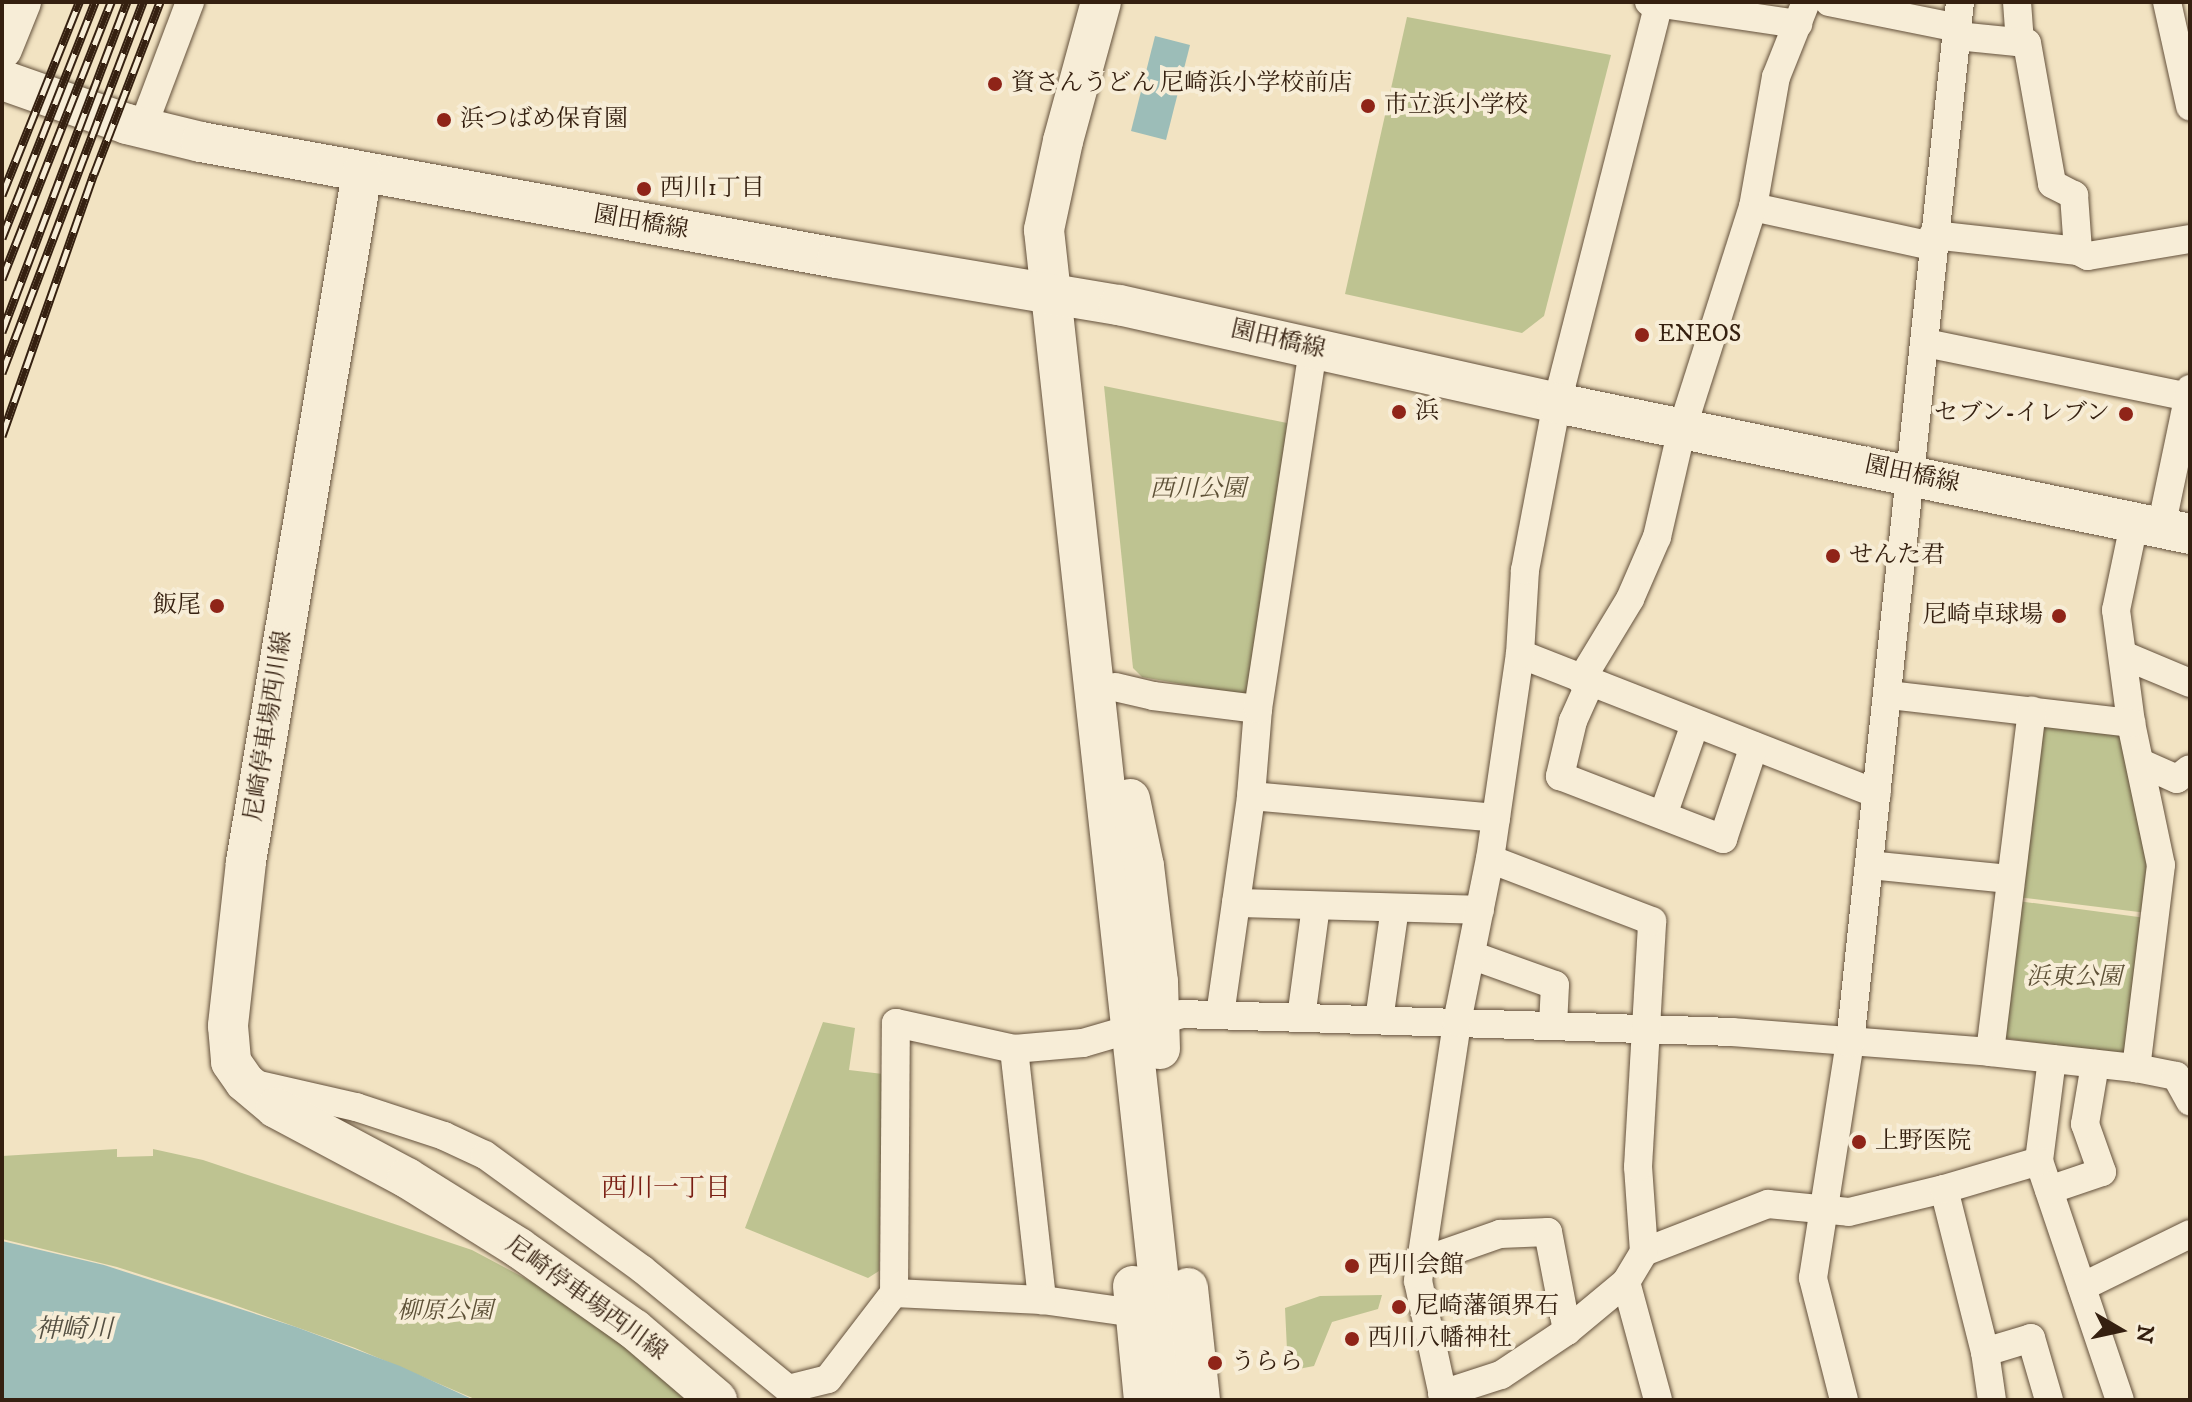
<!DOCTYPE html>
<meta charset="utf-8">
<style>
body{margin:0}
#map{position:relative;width:2192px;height:1402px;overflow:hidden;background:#f2e3c2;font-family:"IM FELL DW Pica","Noto Serif JP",serif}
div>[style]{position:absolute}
.green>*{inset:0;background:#bec391}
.water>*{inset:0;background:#9cbdb8}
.roads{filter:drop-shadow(0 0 2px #64513c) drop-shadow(0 0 2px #64513c)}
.street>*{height:28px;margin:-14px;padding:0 14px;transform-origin:14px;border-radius:14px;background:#f7edd7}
.secondary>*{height:40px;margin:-20px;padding:0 20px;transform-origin:20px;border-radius:20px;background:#f7edd7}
.rail>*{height:9px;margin-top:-4.5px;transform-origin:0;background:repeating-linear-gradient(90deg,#f7edd7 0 18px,#352010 0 36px);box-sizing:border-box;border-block:2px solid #352010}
.dots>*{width:22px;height:22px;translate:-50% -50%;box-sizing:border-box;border:4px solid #f7edd7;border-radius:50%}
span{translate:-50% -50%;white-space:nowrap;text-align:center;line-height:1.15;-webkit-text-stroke:8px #f7edd7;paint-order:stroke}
.poi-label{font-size:24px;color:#352010}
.left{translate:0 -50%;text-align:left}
.right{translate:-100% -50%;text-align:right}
.street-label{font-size:24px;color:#352010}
.park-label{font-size:24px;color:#5e5137;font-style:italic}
.neighbourhood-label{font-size:26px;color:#7a1f14}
.water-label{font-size:26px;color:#544f42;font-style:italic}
.frame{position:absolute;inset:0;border:4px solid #352010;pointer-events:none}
.north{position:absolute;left:2080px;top:1290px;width:80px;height:80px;-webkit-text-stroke:6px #f7edd7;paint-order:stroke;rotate:99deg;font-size:22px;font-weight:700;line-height:32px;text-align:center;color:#352010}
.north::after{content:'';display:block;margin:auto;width:28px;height:36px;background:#352010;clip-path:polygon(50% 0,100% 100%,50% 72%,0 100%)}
</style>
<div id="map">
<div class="green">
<div style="clip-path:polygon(1407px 17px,1611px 55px,1544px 316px,1522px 333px,1345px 294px)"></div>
<div style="clip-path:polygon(1104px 386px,1287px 423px,1263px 662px,1253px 691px,1243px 695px,1142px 677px,1133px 668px)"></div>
<div style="clip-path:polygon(2037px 726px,2120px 728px,2152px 865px,2147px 913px,2017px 897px)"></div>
<div style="clip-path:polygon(2018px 901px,2146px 918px,2130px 1055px,2003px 1038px)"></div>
<div style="clip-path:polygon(823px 1022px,855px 1028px,849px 1070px,883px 1074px,879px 1271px,868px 1278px,745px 1228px)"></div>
<div style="clip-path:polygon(117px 1149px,117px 1157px,153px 1156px,153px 1149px,203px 1160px,472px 1250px,547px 1290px,642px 1358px,685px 1400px,477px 1400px,355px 1348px,220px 1300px,117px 1267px,2px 1239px,2px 1156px)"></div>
<div style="clip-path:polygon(1382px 1295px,1378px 1309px,1332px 1322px,1314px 1366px,1288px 1371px,1285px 1308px,1320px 1296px)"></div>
</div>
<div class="water">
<div style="clip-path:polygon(1155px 36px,1190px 45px,1166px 140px,1131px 131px)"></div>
<div style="clip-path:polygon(2px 1241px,104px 1265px,296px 1327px,400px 1366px,474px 1400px,2px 1400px)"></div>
</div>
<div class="roads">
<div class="street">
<div style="left:1649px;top:2px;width:151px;rotate:8.4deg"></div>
<div style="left:1829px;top:2px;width:132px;rotate:11.4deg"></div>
<div style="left:2017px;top:2px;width:41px;rotate:85.8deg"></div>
<div style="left:2167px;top:2px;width:107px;rotate:77.5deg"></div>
<div style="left:1957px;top:36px;width:70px;rotate:5.7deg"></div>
<div style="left:2027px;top:43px;width:143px;rotate:79.9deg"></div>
<div style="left:2052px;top:184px;width:25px;rotate:27deg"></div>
<div style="left:2074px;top:195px;width:56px;rotate:85.9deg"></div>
<div style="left:142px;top:129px;width:136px;rotate:-69.3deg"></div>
<div style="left:1753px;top:207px;width:183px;rotate:12.3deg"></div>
<div style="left:1933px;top:235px;width:146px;rotate:6.3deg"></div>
<div style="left:2078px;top:251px;width:11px;rotate:27deg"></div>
<div style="left:2088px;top:256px;width:103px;rotate:-9.5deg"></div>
<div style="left:1926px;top:343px;width:268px;rotate:11.6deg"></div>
<div style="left:2134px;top:524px;width:88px;rotate:101.8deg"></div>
<div style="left:2116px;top:610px;width:114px;rotate:82.4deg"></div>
<div style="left:2131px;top:723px;width:145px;rotate:78.1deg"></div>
<div style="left:2161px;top:865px;width:205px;rotate:97deg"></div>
<div style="left:2161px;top:528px;width:142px;rotate:-78.2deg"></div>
<div style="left:1520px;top:654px;width:383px;rotate:21.4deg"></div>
<div style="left:2123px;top:655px;width:73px;rotate:22.7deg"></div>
<div style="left:1581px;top:680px;width:95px;rotate:-58.8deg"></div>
<div style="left:1630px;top:599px;width:68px;rotate:-66.5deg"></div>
<div style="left:1657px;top:537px;width:111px;rotate:-77deg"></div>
<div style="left:1682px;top:429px;width:233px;rotate:-72.3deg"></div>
<div style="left:1753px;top:207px;width:132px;rotate:-80deg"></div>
<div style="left:1776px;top:77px;width:81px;rotate:-68.2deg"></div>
<div style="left:1590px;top:683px;width:42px;rotate:114.1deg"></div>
<div style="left:1573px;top:721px;width:57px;rotate:103.3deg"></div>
<div style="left:1560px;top:776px;width:175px;rotate:21.1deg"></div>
<div style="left:1723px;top:839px;width:98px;rotate:-71.6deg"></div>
<div style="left:1115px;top:687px;width:39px;rotate:13deg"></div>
<div style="left:1153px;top:696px;width:106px;rotate:7.1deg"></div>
<div style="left:1889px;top:695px;width:244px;rotate:6.6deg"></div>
<div style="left:2141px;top:763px;width:39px;rotate:24deg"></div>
<div style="left:2177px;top:779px;width:16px;rotate:-38deg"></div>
<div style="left:1251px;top:796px;width:246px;rotate:5.1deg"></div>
<div style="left:1663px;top:815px;width:96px;rotate:-70.6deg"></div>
<div style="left:1869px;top:865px;width:142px;rotate:5.7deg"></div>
<div style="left:1236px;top:903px;width:244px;rotate:1.6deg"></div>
<div style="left:1471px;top:955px;width:89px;rotate:19.7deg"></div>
<div style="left:1555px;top:985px;width:41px;rotate:92.8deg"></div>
<div style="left:1220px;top:1015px;width:221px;rotate:-81.9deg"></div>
<div style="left:1251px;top:796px;width:87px;rotate:-85.4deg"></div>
<div style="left:1258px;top:709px;width:365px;rotate:-81.3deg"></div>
<div style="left:1301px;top:1018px;width:113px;rotate:-82.4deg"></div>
<div style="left:1379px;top:1020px;width:113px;rotate:-81.9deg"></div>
<div style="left:1014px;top:1049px;width:253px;rotate:83.6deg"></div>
<div style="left:1990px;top:1052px;width:344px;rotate:-83deg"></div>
<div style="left:2052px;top:1059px;width:103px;rotate:97.3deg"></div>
<div style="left:2039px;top:1161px;width:252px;rotate:71.3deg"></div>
<div style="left:250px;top:1083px;width:109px;rotate:12.8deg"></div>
<div style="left:356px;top:1107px;width:93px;rotate:18.2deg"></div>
<div style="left:444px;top:1136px;width:45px;rotate:24.9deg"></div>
<div style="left:485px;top:1155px;width:194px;rotate:36deg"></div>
<div style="left:642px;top:1269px;width:189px;rotate:39.4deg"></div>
<div style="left:788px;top:1389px;width:41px;rotate:-14deg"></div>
<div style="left:828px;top:1379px;width:108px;rotate:-52.5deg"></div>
<div style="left:1944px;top:1189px;width:168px;rotate:75.9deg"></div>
<div style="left:1985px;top:1352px;width:49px;rotate:81.7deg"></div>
<div style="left:2049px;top:1190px;width:56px;rotate:-18.8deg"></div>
<div style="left:2102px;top:1172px;width:51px;rotate:-109.5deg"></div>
<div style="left:2085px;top:1124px;width:61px;rotate:-80.5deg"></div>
<div style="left:1644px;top:1252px;width:133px;rotate:-21.2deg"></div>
<div style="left:1768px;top:1204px;width:81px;rotate:5.6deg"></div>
<div style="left:1849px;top:1212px;width:98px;rotate:-13.6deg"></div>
<div style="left:1944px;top:1189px;width:99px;rotate:-16.4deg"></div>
<div style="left:1420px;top:1262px;width:85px;rotate:-19.3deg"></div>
<div style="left:1500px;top:1234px;width:48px;rotate:-2.4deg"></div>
<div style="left:1548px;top:1232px;width:101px;rotate:79.1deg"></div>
<div style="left:1626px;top:1282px;width:122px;rotate:74.8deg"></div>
<div style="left:2082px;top:1287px;width:120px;rotate:-26.1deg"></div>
<div style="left:1135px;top:1313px;width:94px;rotate:-172deg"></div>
<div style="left:1042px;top:1300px;width:148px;rotate:-177.3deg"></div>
<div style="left:894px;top:1293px;width:270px;rotate:-89.6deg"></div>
<div style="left:896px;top:1023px;width:121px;rotate:12.4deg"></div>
<div style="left:1014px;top:1049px;width:69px;rotate:-5deg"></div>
<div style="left:1083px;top:1043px;width:103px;rotate:-16.3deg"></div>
<div style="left:1182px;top:1014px;width:550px;rotate:1.87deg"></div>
<div style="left:1732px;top:1032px;width:259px;rotate:4.4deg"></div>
<div style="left:1990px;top:1052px;width:147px;rotate:6.3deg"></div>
<div style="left:2136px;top:1068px;width:41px;rotate:11.3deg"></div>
<div style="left:2176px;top:1076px;width:29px;rotate:61deg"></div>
<div style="left:1985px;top:1352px;width:48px;rotate:-16.9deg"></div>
<div style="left:2031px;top:1338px;width:65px;rotate:73.8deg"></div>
<div style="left:1442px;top:1394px;width:62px;rotate:-17.9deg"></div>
<div style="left:1501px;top:1375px;width:79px;rotate:-33.7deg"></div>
<div style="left:1567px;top:1331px;width:77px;rotate:-39.7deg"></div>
<div style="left:1626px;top:1282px;width:35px;rotate:-59deg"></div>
<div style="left:1644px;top:1252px;width:85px;rotate:-94deg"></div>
<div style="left:1638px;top:1167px;width:246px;rotate:-86.7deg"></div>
<div style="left:1652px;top:921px;width:173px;rotate:-159.1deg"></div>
<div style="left:1444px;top:1400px;width:122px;rotate:-102.3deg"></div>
<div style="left:1418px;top:1281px;width:262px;rotate:-81.4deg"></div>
<div style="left:1457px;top:1022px;width:166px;rotate:-78.6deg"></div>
<div style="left:1490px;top:859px;width:207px;rotate:-81.7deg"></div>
<div style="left:1520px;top:654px;width:84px;rotate:-86.6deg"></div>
<div style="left:1525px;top:570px;width:170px;rotate:-79.2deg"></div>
<div style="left:1557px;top:403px;width:414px;rotate:-75.7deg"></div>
<div style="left:1844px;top:1400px;width:126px;rotate:-104.3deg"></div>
<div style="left:1813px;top:1278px;width:238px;rotate:-81.1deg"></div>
<div style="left:1850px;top:1043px;width:1047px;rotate:-83.97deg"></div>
</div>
<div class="secondary">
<div style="left:1101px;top:2px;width:144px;rotate:105.3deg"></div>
<div style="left:1063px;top:141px;width:91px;rotate:102.1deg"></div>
<div style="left:1044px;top:230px;width:1177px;rotate:83.76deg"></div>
<div style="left:2px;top:49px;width:51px;rotate:-68deg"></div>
<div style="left:2px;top:80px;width:133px;rotate:19.4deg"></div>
<div style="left:127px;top:124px;width:76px;rotate:13.7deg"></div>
<div style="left:201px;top:142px;width:646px;rotate:10.34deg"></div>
<div style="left:837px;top:258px;width:286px;rotate:9.5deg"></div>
<div style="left:1119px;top:305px;width:449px;rotate:12.6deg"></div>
<div style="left:1557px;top:403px;width:646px;rotate:11.69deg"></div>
<div style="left:362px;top:173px;width:699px;rotate:99.56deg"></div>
<div style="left:246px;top:862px;width:165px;rotate:96.3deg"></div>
<div style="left:228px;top:1026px;width:36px;rotate:85deg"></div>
<div style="left:231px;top:1062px;width:24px;rotate:55deg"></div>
<div style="left:245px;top:1082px;width:40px;rotate:40deg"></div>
<div style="left:276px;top:1108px;width:149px;rotate:28.1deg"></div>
<div style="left:407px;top:1178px;width:132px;rotate:32deg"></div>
<div style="left:519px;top:1248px;width:141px;rotate:35.2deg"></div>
<div style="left:634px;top:1329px;width:109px;rotate:40.5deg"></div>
<div style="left:1130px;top:799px;width:68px;rotate:78.2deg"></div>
<div style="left:1144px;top:866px;width:117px;rotate:83.1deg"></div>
<div style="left:1158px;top:982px;width:67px;rotate:88.3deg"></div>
<div style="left:1133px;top:1286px;width:115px;rotate:84.5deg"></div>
<div style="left:1188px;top:1288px;width:113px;rotate:83.9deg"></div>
</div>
</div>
<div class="rail">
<div style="left:2px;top:195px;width:208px;rotate:-68.2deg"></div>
<div style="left:2px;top:238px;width:254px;rotate:-68.5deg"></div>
<div style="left:2px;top:279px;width:298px;rotate:-68.5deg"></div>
<div style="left:2px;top:332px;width:353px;rotate:-69.3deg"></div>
<div style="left:2px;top:373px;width:397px;rotate:-69.2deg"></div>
<div style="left:2px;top:436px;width:278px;rotate:-70.7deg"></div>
<div style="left:94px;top:174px;width:184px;rotate:-69deg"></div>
</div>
<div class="dots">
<div style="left:995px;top:84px;background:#8f2418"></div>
<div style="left:1368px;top:106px;background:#8f2418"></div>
<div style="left:444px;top:120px;background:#8f2418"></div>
<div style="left:644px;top:189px;background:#8f2418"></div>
<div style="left:1642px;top:335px;background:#8f2418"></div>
<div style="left:1399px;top:412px;background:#8f2418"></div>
<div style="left:2126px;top:414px;background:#8f2418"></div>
<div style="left:1833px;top:556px;background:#8f2418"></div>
<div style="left:217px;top:606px;background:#8f2418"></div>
<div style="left:2059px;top:616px;background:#8f2418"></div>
<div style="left:1859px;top:1142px;background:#8f2418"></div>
<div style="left:1352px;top:1266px;background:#8f2418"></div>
<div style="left:1399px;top:1307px;background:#8f2418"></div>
<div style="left:1352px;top:1339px;background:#8f2418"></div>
<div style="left:1215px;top:1363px;background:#8f2418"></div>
</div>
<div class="poi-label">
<span class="left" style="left:1011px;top:84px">資さんうどん 尼崎浜小学校前店</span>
<span class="left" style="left:1384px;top:106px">市立浜小学校</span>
<span class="left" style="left:460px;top:120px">浜つばめ保育園</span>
<span class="left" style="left:660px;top:189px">西川1丁目</span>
<span class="left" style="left:1658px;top:335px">ENEOS</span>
<span class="left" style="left:1415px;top:412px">浜</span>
<span class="right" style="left:2110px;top:414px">セブン-イレブン</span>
<span class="left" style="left:1849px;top:556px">せんた君</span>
<span class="right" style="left:201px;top:606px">飯尾</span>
<span class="right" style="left:2043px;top:616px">尼崎卓球場</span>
<span class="left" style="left:1875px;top:1142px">上野医院</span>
<span class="left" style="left:1368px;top:1266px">西川会館</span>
<span class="left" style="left:1415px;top:1307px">尼崎藩領界石</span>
<span class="left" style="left:1368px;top:1339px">西川八幡神社</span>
<span class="left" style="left:1231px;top:1363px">うらら</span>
</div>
<div class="street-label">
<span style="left:641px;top:223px;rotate:10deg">園田橋線</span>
<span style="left:1278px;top:340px;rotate:13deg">園田橋線</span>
<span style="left:1912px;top:475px;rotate:12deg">園田橋線</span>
<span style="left:269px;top:726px;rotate:-81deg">尼崎停車場西川線</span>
<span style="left:586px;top:1299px;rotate:36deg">尼崎停車場西川線</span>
</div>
<div class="park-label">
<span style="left:1198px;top:490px">西川公園</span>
<span style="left:2074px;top:978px">浜東公園</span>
<span style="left:445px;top:1312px">柳原公園</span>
</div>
<div class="neighbourhood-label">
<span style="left:666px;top:1189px">西川一丁目</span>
</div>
<div class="water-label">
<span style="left:74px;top:1330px">神崎川</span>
</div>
<div class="frame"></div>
<div class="north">N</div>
</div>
